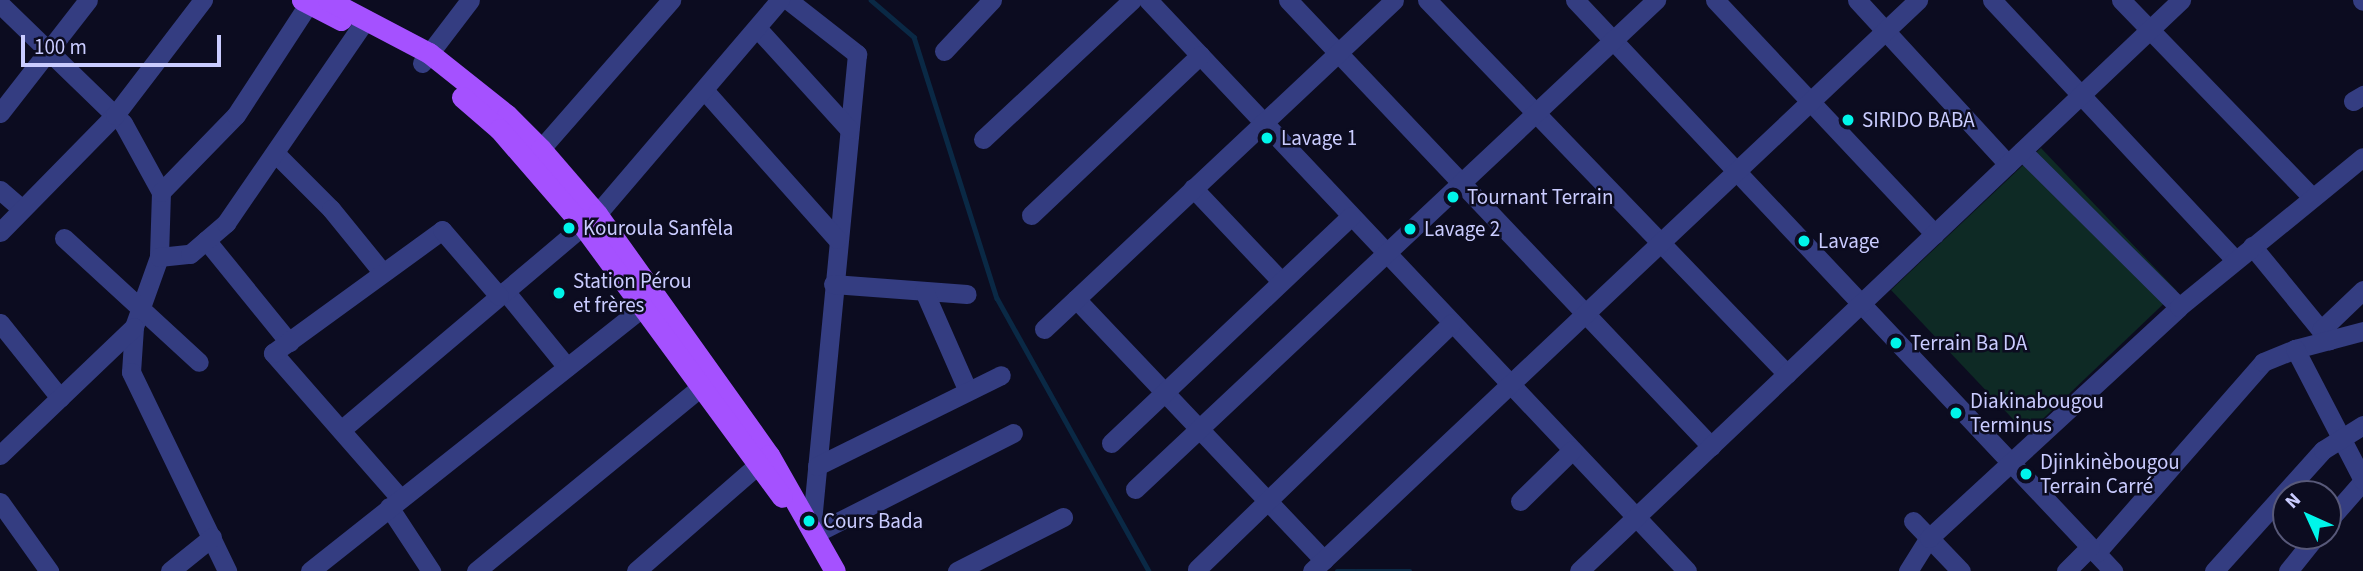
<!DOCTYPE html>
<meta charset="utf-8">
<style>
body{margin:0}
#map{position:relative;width:2363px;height:571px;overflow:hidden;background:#0c0c20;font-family:"Source Sans 3",sans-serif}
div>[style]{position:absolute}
.green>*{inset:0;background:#0e2a25}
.stream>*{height:4.5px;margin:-2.25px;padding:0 2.25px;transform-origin:2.25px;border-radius:2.25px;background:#0a2945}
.minor>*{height:19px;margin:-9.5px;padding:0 9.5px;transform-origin:9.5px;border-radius:9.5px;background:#343d81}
.major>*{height:21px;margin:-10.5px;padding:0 10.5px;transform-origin:10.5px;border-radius:10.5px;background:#a551ff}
.dots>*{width:19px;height:19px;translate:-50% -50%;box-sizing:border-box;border:4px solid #0c0c20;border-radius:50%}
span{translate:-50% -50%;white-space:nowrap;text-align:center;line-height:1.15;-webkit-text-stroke:5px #0c0c20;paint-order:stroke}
.poi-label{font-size:21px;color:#caccff}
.left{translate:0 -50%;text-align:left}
.north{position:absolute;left:2272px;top:480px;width:70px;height:70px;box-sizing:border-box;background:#0c0c20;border:2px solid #585979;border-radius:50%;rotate:315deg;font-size:19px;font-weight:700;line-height:28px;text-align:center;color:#caccff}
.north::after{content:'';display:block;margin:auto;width:24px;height:32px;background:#00f5ea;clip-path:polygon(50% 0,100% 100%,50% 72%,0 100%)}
.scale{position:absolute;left:21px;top:35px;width:200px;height:32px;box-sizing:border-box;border:4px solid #caccff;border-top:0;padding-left:9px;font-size:21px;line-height:24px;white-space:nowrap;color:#caccff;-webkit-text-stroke:5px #0c0c20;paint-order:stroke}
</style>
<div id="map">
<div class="green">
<div style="clip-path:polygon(2041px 148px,2177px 291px,2027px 434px,1891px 290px)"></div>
</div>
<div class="stream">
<div style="left:871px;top:0;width:57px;rotate:40.7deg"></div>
<div style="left:914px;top:37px;width:274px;rotate:72.4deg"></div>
<div style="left:997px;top:298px;width:312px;rotate:60.9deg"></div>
<div style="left:1337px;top:571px;width:20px"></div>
<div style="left:1357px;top:571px;width:53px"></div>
</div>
<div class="minor">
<div style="left:788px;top:0;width:88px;rotate:38deg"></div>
<div style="left:857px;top:54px;width:477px;rotate:95.5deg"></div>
<div style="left:1148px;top:0;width:785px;rotate:46.65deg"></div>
<div style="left:1288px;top:0;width:615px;rotate:46.52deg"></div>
<div style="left:1427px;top:0;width:519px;rotate:46.09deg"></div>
<div style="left:1575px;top:0;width:785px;rotate:46.7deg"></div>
<div style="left:1715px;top:0;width:321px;rotate:46.8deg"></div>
<div style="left:1857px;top:0;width:223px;rotate:47.4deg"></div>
<div style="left:1992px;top:0;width:356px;rotate:46.9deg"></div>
<div style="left:2121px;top:0;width:274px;rotate:45.9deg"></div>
<div style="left:2362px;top:0;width:1px;rotate:45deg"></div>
<div style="left:0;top:4px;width:171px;rotate:44.1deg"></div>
<div style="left:123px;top:123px;width:79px;rotate:61.2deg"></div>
<div style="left:161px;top:192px;width:65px;rotate:91.8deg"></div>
<div style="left:159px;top:257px;width:74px;rotate:109.7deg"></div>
<div style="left:134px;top:327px;width:45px;rotate:93.8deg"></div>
<div style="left:131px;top:372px;width:221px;rotate:64.2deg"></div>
<div style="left:757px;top:28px;width:137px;rotate:47.7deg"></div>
<div style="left:944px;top:51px;width:70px;rotate:-46.7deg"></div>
<div style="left:422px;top:63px;width:79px;rotate:-52.7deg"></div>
<div style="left:705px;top:91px;width:198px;rotate:48.3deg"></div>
<div style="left:2353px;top:101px;width:12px;rotate:-31deg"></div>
<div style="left:0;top:113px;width:143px;rotate:-52.1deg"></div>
<div style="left:983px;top:139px;width:204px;rotate:-43deg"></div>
<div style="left:2022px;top:151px;width:221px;rotate:44.8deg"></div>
<div style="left:275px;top:153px;width:79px;rotate:45deg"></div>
<div style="left:331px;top:209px;width:82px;rotate:50.9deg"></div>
<div style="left:531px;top:160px;width:213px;rotate:-48.8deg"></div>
<div style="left:1193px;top:188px;width:128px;rotate:46.6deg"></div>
<div style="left:0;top:190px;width:29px;rotate:41deg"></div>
<div style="left:161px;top:192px;width:107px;rotate:-45.8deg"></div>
<div style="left:236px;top:115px;width:137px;rotate:-56.9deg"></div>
<div style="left:1031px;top:215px;width:233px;rotate:-43.4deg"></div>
<div style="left:0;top:232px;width:164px;rotate:-45.5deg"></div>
<div style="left:115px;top:115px;width:145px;rotate:-52.6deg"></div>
<div style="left:64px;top:238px;width:183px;rotate:42.6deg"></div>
<div style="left:206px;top:240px;width:132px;rotate:50.9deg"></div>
<div style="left:2252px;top:246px;width:122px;rotate:50.7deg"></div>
<div style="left:159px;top:257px;width:31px;rotate:-6deg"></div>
<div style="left:190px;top:254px;width:48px;rotate:-40.7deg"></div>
<div style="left:226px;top:223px;width:247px;rotate:-55.5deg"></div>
<div style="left:833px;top:284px;width:134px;rotate:4.3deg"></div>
<div style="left:505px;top:291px;width:98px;rotate:50.8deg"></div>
<div style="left:924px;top:291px;width:109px;rotate:66.3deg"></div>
<div style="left:1076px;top:299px;width:360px;rotate:46.5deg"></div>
<div style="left:0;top:323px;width:96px;rotate:51.3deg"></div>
<div style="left:1044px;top:329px;width:480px;rotate:-43.2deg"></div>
<div style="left:2321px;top:330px;width:58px;rotate:-43.6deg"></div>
<div style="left:2295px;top:349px;width:70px;rotate:-14.8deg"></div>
<div style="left:341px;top:430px;width:335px;rotate:-40.2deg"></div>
<div style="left:597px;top:214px;width:282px;rotate:-49.5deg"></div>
<div style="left:1111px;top:443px;width:330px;rotate:-43.4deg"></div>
<div style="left:0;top:455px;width:185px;rotate:-43.7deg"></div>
<div style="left:817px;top:466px;width:205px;rotate:-26.3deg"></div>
<div style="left:1135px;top:489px;width:715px;rotate:-43.19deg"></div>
<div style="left:400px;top:498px;width:193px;rotate:-131.2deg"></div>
<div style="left:273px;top:353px;width:209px;rotate:-36deg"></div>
<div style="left:442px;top:230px;width:87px;rotate:49.2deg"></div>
<div style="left:1520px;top:501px;width:73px;rotate:-44.4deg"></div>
<div style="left:0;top:502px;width:85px;rotate:54.6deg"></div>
<div style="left:389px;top:507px;width:77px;rotate:56.7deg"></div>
<div style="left:1913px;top:521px;width:69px;rotate:46.2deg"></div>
<div style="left:2328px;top:521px;width:53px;rotate:-48.8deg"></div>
<div style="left:814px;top:534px;width:223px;rotate:-26.9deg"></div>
<div style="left:2096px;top:553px;width:254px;rotate:-48.8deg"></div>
<div style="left:2263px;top:362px;width:35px;rotate:-22deg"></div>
<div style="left:2295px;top:349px;width:148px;rotate:62.6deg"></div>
<div style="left:1197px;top:569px;width:354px;rotate:-44deg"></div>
<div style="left:170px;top:571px;width:54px;rotate:-39deg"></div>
<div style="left:310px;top:571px;width:424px;rotate:-38.4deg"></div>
<div style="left:476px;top:571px;width:306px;rotate:-39.3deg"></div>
<div style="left:636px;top:571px;width:176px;rotate:-41.1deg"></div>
<div style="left:957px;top:571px;width:119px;rotate:-27deg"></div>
<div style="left:1312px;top:571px;width:833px;rotate:-43.3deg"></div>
<div style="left:1579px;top:571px;width:830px;rotate:-43.49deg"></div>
<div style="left:1908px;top:571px;width:39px;rotate:-58deg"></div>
<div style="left:1929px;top:538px;width:340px;rotate:-42.7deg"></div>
<div style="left:2179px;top:307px;width:237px;rotate:-39.2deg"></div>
<div style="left:2066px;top:571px;width:34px;rotate:-45deg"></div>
<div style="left:2214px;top:571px;width:163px;rotate:-48deg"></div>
<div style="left:2323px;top:450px;width:47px;rotate:-32deg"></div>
<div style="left:2288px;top:571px;width:45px;rotate:-51.3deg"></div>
</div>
<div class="major">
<div style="left:302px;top:0;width:44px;rotate:27.1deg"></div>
<div style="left:328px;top:0;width:114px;rotate:27.7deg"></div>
<div style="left:429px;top:53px;width:100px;rotate:38.5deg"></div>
<div style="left:507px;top:115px;width:48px;rotate:45deg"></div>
<div style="left:541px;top:149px;width:86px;rotate:49.3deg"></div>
<div style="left:597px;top:214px;width:296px;rotate:54.5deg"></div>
<div style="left:769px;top:455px;width:133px;rotate:60.4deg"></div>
<div style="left:462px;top:97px;width:49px;rotate:40.9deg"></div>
<div style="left:499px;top:129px;width:128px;rotate:49.1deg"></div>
<div style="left:583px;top:226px;width:336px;rotate:53.7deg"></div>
</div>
<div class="dots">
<div style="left:1848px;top:120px;background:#00f5ea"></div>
<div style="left:1267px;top:138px;background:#00f5ea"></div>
<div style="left:1453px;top:197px;background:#00f5ea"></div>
<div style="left:569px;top:228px;background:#00f5ea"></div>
<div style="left:1410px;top:229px;background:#00f5ea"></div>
<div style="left:1804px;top:241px;background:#00f5ea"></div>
<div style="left:559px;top:293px;background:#00f5ea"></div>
<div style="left:1896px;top:343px;background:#00f5ea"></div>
<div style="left:1956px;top:413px;background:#00f5ea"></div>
<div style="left:2026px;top:474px;background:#00f5ea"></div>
<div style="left:809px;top:521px;background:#00f5ea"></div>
</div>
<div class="poi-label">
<span class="left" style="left:1862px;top:120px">SIRIDO BABA</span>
<span class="left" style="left:1281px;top:138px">Lavage 1</span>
<span class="left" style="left:1467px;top:197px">Tournant Terrain</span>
<span class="left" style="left:583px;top:228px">Kouroula Sanfèla</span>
<span class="left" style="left:1424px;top:229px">Lavage 2</span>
<span class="left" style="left:1818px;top:241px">Lavage</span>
<span class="left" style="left:573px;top:293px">Station Pérou<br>et frères</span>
<span class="left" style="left:1910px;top:343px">Terrain Ba DA</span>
<span class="left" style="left:1970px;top:413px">Diakinabougou<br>Terminus</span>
<span class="left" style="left:2040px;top:474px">Djinkinèbougou<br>Terrain Carré</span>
<span class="left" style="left:823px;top:521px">Cours Bada</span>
</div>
<div class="north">N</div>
<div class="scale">100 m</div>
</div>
